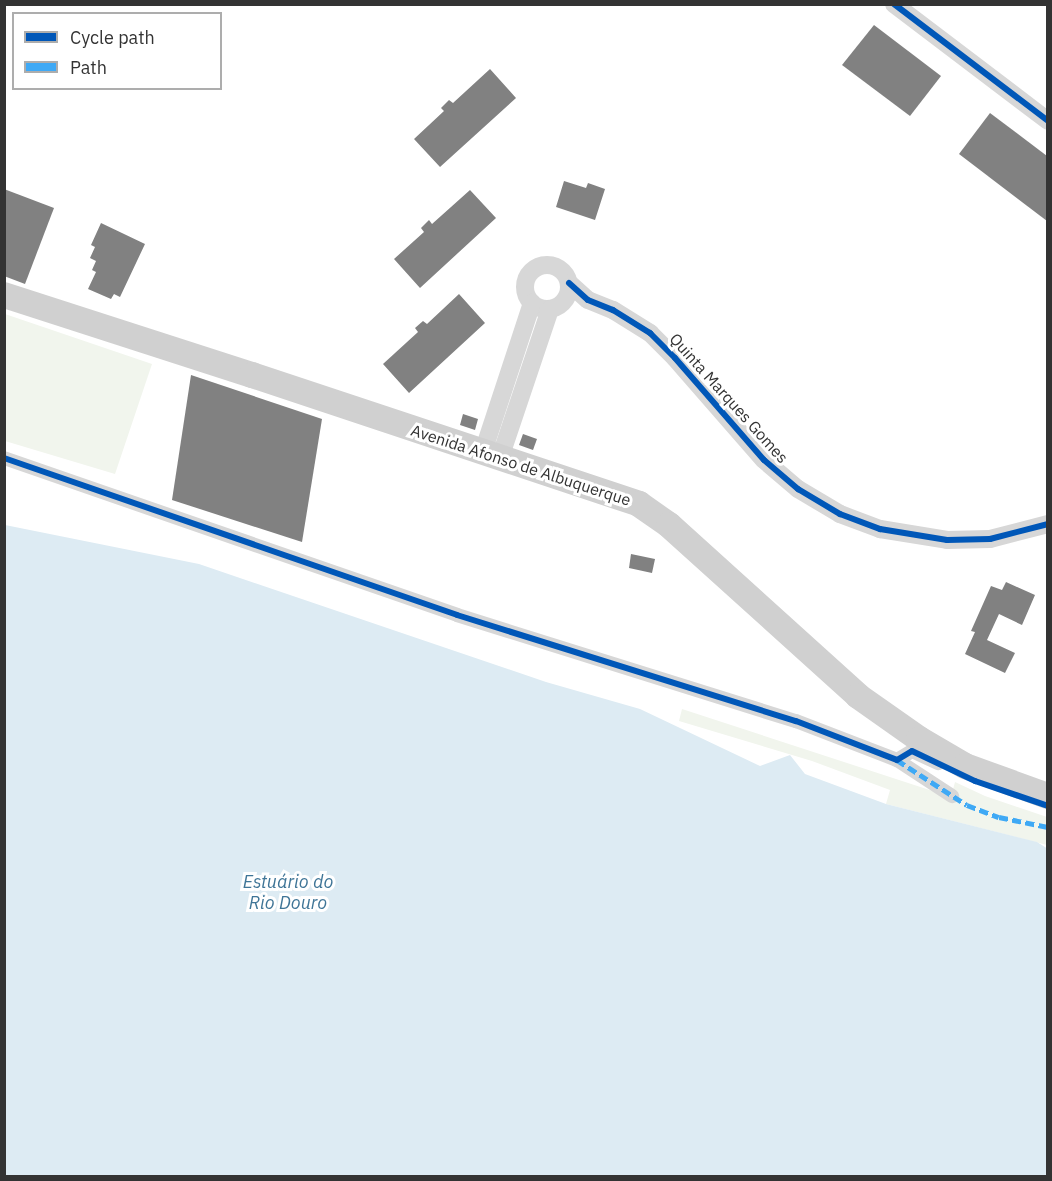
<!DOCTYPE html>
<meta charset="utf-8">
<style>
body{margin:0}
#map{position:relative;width:1052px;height:1181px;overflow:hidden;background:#fff;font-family:"IBM Plex Sans",sans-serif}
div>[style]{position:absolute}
.green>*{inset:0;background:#f1f5ed}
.water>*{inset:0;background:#ddebf3}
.building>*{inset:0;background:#818181}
.pedestrian>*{height:14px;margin:-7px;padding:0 7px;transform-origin:7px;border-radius:7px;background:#d7d7d7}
.minor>*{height:18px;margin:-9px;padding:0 9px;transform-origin:9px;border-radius:9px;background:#d7d7d7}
.minor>.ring{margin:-9px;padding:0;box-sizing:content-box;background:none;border:18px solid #d7d7d7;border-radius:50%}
.secondary>*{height:26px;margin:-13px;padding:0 13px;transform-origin:13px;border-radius:13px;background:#d0d0d0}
.quiet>*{height:4.5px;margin-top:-2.25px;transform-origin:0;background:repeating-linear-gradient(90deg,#3fa9f5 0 9px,transparent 0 13.5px)}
.cycleway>*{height:6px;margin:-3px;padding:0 3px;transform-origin:3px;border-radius:3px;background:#0057b8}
span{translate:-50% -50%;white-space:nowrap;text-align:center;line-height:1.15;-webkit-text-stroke:6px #fff;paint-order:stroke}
.street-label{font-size:16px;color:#333}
.water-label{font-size:18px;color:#3f7597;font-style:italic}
.frame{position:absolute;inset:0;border:6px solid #333;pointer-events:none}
.legend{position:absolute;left:12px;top:12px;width:210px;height:78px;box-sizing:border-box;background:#fff;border:2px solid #adadad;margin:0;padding:8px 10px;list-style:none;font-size:18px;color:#333}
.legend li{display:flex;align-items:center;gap:12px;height:30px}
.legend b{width:30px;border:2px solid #adadad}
</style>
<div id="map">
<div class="green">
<div style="clip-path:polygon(5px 314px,152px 364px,115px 474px,5px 441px)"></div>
<div style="clip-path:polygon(682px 709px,951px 797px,955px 782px,985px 796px,1047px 817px,1047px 845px,886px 804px,890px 790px,812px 761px,679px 721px)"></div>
</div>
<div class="water">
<div style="clip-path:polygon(5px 525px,199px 564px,546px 682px,640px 709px,760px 766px,790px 755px,805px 774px,886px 804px,1037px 842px,1048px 849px,1047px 1176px,5px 1176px)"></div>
</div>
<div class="building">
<div style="clip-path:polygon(874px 25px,941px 76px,910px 116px,842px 65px)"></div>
<div style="clip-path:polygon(490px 69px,516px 98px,440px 167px,414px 139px,444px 111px,441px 108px,449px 100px,453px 103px)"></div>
<div style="clip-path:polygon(990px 113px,1047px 156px,1047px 221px,959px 154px)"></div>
<div style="clip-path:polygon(564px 181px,586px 188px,588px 183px,605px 189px,595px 220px,556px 207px)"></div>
<div style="clip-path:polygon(4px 189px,54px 208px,25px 284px,4px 276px)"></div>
<div style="clip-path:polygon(470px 190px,496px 218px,420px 288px,394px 259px,424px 232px,421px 228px,429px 220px,432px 224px)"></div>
<div style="clip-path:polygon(101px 223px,145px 244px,120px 297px,114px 294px,111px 299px,88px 289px,96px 272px,92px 270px,96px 261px,90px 258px,95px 247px,91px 245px)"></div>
<div style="clip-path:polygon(459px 294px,485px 323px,409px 393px,383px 364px,418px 332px,415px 328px,423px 321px,427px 324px)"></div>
<div style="clip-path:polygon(191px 375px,322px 419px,302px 542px,172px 500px)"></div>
<div style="clip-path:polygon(463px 414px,478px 419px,475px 430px,460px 425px)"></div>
<div style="clip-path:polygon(523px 434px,537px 439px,533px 450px,519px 445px)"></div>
<div style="clip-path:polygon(631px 554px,655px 559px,652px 573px,629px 568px)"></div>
<div style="clip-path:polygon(1006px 582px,1035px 595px,1022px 625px,999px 614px,987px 640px,1015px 653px,1005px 673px,965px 654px,975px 632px,971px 631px,991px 586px,1002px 590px)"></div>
</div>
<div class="pedestrian">
<div style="left:4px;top:458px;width:479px;rotate:19.1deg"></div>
<div style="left:457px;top:615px;width:355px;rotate:17.4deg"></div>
<div style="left:796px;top:721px;width:108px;rotate:21.1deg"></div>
<div style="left:897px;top:760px;width:17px;rotate:-31deg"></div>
<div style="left:912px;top:751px;width:29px;rotate:25deg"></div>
<div style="left:897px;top:760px;width:66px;rotate:33.2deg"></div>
</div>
<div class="minor">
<div style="left:894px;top:4px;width:193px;rotate:37.2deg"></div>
<div class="ring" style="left:525px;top:265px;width:26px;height:26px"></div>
<div style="left:569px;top:283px;width:25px;rotate:42deg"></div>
<div style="left:588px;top:300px;width:27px;rotate:22deg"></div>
<div style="left:613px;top:310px;width:44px;rotate:31.9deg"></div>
<div style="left:650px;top:333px;width:35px;rotate:45deg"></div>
<div style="left:675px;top:358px;width:135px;rotate:48.9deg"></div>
<div style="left:764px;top:460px;width:45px;rotate:40.5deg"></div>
<div style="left:798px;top:489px;width:49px;rotate:30.8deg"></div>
<div style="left:840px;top:514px;width:43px;rotate:20.6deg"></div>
<div style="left:880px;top:529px;width:68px;rotate:9.3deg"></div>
<div style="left:947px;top:540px;width:43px;rotate:-1.3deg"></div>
<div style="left:990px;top:539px;width:60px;rotate:-14.5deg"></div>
<div style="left:483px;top:452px;width:157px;rotate:-71.8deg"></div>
<div style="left:500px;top:458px;width:157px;rotate:-71.4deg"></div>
</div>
<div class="secondary">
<div style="left:4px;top:295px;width:261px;rotate:17.9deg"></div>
<div style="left:252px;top:375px;width:408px;rotate:18.4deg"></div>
<div style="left:639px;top:504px;width:37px;rotate:35deg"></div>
<div style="left:669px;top:525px;width:255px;rotate:42.1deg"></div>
<div style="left:858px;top:696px;width:75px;rotate:35.2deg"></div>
<div style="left:919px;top:739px;width:53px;rotate:30.4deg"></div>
<div style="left:965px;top:766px;width:88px;rotate:19.9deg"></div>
</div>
<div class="quiet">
<div style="left:897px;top:760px;width:83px;rotate:32.7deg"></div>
<div style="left:967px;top:805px;width:34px;rotate:21deg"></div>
<div style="left:999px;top:817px;width:50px;rotate:11.5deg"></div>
</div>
<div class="cycleway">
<div style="left:894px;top:4px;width:193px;rotate:37.2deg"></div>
<div style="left:569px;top:283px;width:25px;rotate:42deg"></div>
<div style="left:588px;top:300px;width:27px;rotate:22deg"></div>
<div style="left:613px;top:310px;width:44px;rotate:31.9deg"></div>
<div style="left:650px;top:333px;width:35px;rotate:45deg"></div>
<div style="left:675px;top:358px;width:135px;rotate:48.9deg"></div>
<div style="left:764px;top:460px;width:45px;rotate:40.5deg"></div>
<div style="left:798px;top:489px;width:49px;rotate:30.8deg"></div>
<div style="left:840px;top:514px;width:43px;rotate:20.6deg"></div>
<div style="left:880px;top:529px;width:68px;rotate:9.3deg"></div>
<div style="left:947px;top:540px;width:43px;rotate:-1.3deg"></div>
<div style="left:990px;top:539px;width:60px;rotate:-14.5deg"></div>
<div style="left:4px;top:458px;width:479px;rotate:19.1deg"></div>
<div style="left:457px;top:615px;width:355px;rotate:17.4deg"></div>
<div style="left:796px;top:721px;width:108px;rotate:21.1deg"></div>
<div style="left:897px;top:760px;width:17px;rotate:-31deg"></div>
<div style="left:912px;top:751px;width:70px;rotate:25.5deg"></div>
<div style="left:975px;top:781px;width:77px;rotate:18.9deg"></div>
</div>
<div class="street-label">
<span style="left:729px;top:398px;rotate:48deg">Quinta Marques Gomes</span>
<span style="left:521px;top:465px;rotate:18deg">Avenida Afonso de Albuquerque</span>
</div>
<div class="water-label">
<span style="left:288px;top:893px">Estuário do<br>Rio Douro</span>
</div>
<div class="frame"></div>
<ul class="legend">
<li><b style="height:8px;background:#0057b8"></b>Cycle path</li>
<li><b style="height:8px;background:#3fa9f5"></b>Path</li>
</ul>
</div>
